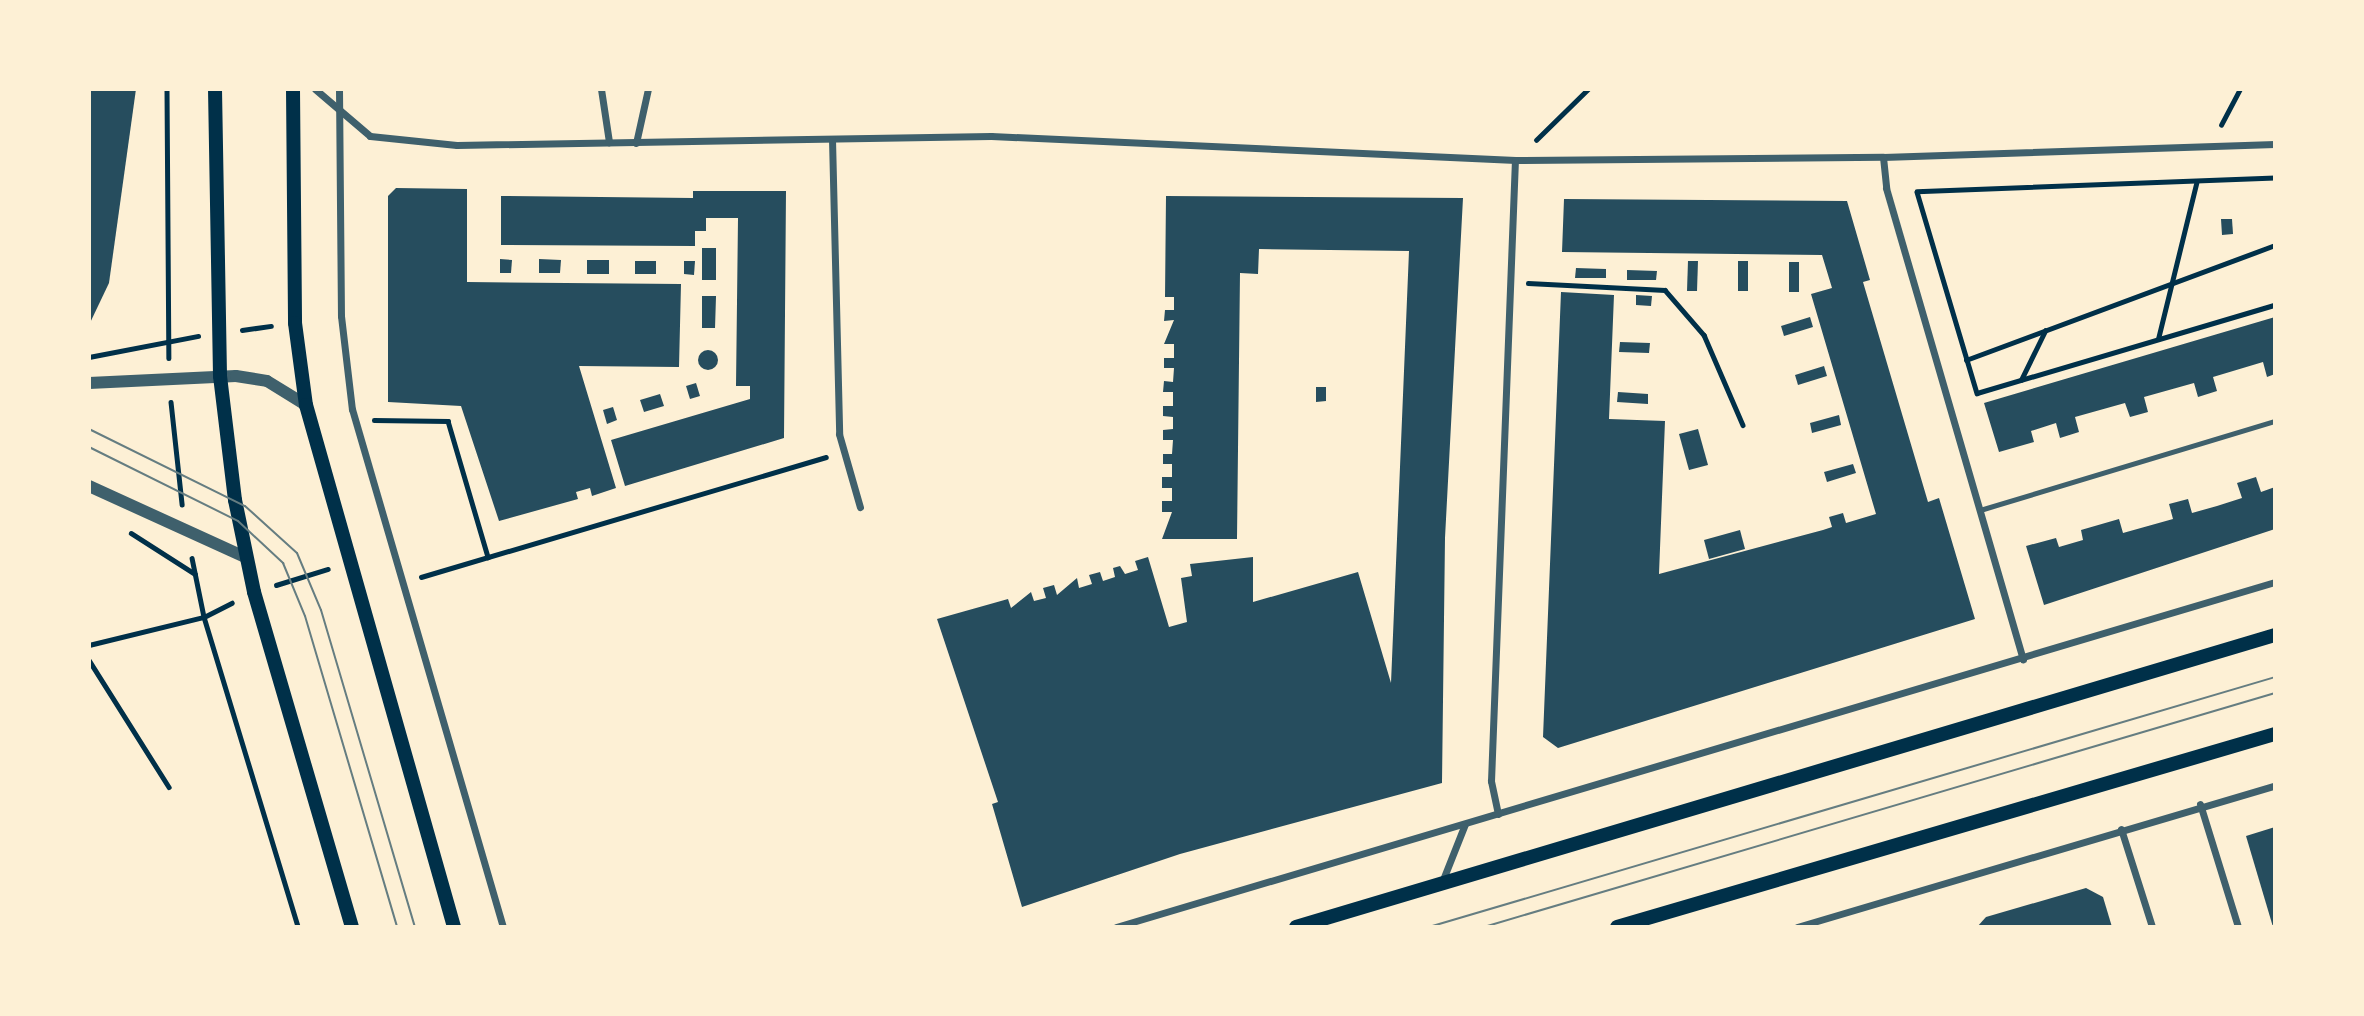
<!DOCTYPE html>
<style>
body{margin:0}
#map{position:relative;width:2364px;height:1016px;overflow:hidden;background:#fdf0d5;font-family:"Exo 2",sans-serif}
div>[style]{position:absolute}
.building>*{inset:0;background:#264d5e}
.round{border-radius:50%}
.path>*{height:4.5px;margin:-2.25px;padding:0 2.25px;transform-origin:2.25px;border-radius:2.25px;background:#003049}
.service>*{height:5px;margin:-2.5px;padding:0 2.5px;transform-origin:2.5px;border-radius:2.5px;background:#3f606c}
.minor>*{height:7px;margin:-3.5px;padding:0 3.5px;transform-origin:3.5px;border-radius:3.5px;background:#3f606c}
.tertiary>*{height:12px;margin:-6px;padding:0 6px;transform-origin:6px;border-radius:6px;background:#3f606c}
.secondary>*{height:14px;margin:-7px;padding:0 7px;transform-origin:7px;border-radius:7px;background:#003049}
.tram>*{height:2px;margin:-1px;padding:0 1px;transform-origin:1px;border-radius:1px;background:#657d81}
span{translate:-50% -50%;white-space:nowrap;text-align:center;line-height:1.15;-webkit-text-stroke:5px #fdf0d5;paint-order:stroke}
.frame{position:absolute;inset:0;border:91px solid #fdf0d5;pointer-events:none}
</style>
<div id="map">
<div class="building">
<div style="clip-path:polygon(89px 89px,136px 89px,109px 283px,89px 325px)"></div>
<div style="clip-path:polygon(396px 188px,467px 189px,467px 282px,681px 284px,679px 367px,579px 366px,616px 488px,592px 496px,590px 488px,576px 492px,578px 499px,499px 521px,461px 406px,388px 402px,388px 196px)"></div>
<div style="clip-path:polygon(693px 191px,786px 191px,784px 438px,625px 486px,611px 440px,750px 399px,750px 386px,736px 386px,738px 218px,706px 218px,706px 231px,695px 231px,695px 246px,501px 245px,501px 196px,693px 198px)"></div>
<div style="clip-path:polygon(1166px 196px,1463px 198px,1445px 538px,1442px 783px,1180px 854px,1022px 907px,992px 804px,998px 802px,937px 619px,1008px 599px,1011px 608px,1031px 592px,1034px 601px,1046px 598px,1043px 588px,1054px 585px,1057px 595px,1077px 578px,1079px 588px,1092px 584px,1089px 575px,1100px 572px,1103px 581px,1115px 577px,1113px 568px,1120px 566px,1125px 574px,1138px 570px,1135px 561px,1148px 557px,1169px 627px,1187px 622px,1181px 578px,1192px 576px,1190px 564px,1253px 557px,1253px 602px,1358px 572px,1391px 683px,1409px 251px,1259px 249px,1258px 274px,1240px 273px,1237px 539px,1162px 539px,1172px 512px,1162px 512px,1162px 501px,1172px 501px,1172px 488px,1162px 488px,1162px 477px,1172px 477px,1172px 464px,1163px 464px,1163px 454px,1172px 454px,1173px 440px,1163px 440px,1163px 430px,1173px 429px,1173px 417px,1163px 416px,1163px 406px,1173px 406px,1173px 392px,1163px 392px,1164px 381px,1173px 382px,1174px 368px,1164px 368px,1164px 358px,1174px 358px,1174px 344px,1164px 344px,1174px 320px,1164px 321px,1165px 310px,1174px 310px,1174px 297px,1165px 297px)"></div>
<div style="clip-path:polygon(1564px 199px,1847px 201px,1870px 280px,1863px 282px,1928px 502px,1939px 498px,1975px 619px,1558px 748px,1543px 737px,1561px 292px,1614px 295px,1609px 419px,1665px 421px,1659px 574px,1823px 530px,1832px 527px,1829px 517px,1843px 513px,1846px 523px,1876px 514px,1811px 294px,1832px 288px,1822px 255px,1562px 252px)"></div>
<div style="clip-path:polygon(2221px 219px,2232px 219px,2233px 234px,2222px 235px)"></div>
<div style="clip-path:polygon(702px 248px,716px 248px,716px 280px,702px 280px)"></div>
<div style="clip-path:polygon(500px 259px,512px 260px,511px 273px,500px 273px)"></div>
<div style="clip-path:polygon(539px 259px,561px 260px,560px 273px,539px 273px)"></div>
<div style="clip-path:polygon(587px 260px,609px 260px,609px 274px,587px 274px)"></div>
<div style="clip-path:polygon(635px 261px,656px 261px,656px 274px,635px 274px)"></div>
<div style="clip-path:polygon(684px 261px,695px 261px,694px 275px,684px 274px)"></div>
<div style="clip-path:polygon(1688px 261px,1698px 261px,1697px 291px,1687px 291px)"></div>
<div style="clip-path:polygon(1738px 261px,1748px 261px,1748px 291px,1738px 291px)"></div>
<div style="clip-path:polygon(1789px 262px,1799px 262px,1799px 292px,1789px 292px)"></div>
<div style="clip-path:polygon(1576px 268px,1606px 269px,1606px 278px,1575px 278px)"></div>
<div style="clip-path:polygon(1627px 270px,1657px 271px,1656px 280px,1627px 280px)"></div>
<div style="clip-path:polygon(1636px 295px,1652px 296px,1651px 306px,1636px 305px)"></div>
<div style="clip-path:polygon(702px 296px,716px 296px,715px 328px,702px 328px)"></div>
<div style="clip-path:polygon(1810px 317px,1813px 327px,1784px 336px,1781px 326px)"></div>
<div style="clip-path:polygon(2275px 317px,2275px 374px,2267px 377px,2263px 362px,2213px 377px,2217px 391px,2198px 397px,2194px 383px,2144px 397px,2148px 412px,2130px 417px,2125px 403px,2075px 417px,2079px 432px,2060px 438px,2056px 423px,2031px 431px,2034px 442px,1999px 452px,1984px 403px)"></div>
<div style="clip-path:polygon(1620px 342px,1650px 343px,1649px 353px,1619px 352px)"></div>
<div class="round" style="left:698px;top:350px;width:20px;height:20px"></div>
<div style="clip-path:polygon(1824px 366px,1827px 376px,1798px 385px,1795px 375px)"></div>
<div style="clip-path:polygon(696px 383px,700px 396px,690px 399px,686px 386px)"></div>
<div style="clip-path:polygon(1316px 387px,1326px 387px,1326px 401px,1316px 402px)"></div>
<div style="clip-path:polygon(1618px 392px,1648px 394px,1648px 404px,1617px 402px)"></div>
<div style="clip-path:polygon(660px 394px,664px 406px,644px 412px,640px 400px)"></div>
<div style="clip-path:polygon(613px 407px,617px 420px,607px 424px,603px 410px)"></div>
<div style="clip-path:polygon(1839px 415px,1841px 425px,1812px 433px,1810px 423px)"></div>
<div style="clip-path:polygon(1698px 429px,1708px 465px,1689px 470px,1679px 434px)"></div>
<div style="clip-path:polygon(1853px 464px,1856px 473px,1827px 482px,1824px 472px)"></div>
<div style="clip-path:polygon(2256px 477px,2261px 492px,2275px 487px,2275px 529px,2044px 605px,2026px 546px,2056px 538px,2059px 547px,2083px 540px,2081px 530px,2119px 519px,2123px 533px,2173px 519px,2169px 504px,2188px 499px,2192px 513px,2217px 506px,2242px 498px,2237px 483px)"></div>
<div style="clip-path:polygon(1740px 530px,1745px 549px,1709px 559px,1704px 540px)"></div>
<div style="clip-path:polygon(2275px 827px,2275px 927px,2273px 927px,2246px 836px)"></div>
<div style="clip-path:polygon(2086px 888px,2103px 897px,2112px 927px,1977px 927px,1986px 917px)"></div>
</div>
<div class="path">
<div style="left:167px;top:89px;width:269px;rotate:89.6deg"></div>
<div style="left:2221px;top:125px;width:41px;rotate:-62.2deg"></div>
<div style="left:1536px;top:140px;width:73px;rotate:-44.4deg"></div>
<div style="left:2275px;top:178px;width:358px;rotate:177.8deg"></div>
<div style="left:1917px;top:192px;width:210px;rotate:73.4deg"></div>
<div style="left:1977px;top:393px;width:311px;rotate:-16.5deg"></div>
<div style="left:1528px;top:283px;width:137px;rotate:2.9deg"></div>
<div style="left:1665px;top:290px;width:60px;rotate:49.1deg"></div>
<div style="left:1704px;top:335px;width:98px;rotate:66.6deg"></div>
<div style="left:242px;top:330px;width:29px;rotate:-8deg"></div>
<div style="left:2158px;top:339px;width:160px;rotate:-76.2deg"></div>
<div style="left:89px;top:357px;width:111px;rotate:-10.9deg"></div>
<div style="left:1966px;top:360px;width:330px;rotate:-20.4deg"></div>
<div style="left:2021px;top:380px;width:55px;rotate:-63.9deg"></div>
<div style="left:171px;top:402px;width:103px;rotate:83.8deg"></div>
<div style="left:374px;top:420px;width:74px;rotate:0.8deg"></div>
<div style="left:448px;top:421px;width:142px;rotate:73.6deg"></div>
<div style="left:131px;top:533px;width:76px;rotate:32.6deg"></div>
<div style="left:192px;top:558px;width:60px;rotate:78.5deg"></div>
<div style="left:204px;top:617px;width:324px;rotate:73.1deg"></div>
<div style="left:421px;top:577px;width:422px;rotate:-16.5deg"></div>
<div style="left:276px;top:585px;width:54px;rotate:-17.1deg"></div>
<div style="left:89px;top:645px;width:118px;rotate:-13.7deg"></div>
<div style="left:204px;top:617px;width:31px;rotate:-27deg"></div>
<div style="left:89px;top:660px;width:150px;rotate:57.8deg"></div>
</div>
<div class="service">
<div style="left:1980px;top:510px;width:308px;rotate:-16.8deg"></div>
</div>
<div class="minor">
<div style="left:315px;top:89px;width:72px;rotate:40.5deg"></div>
<div style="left:370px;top:136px;width:87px;rotate:5.9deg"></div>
<div style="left:457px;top:145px;width:534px;rotate:-0.97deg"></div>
<div style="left:991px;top:136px;width:525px;rotate:2.62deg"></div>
<div style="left:1515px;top:160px;width:368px;rotate:-0.5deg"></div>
<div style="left:1883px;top:157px;width:392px;rotate:-1.9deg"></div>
<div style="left:339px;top:89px;width:227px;rotate:89.5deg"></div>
<div style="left:341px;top:316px;width:94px;rotate:83.3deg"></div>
<div style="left:352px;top:409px;width:540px;rotate:73.75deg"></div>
<div style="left:601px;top:89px;width:54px;rotate:81.4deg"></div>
<div style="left:832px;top:139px;width:295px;rotate:88.6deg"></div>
<div style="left:839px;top:434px;width:76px;rotate:74deg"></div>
<div style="left:636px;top:143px;width:55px;rotate:-77.5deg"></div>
<div style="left:1883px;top:157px;width:31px;rotate:84deg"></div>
<div style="left:1886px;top:188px;width:491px;rotate:73.8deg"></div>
<div style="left:2200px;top:804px;width:129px;rotate:72.8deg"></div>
<div style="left:1498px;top:814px;width:34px;rotate:-102deg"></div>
<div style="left:1491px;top:781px;width:621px;rotate:-87.79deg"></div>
<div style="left:2121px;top:829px;width:103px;rotate:72.4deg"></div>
<div style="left:1442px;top:882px;width:62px;rotate:-68.4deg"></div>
<div style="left:1116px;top:927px;width:1209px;rotate:-16.58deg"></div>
<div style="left:1797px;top:927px;width:499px;rotate:-16.5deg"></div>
</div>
<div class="tertiary">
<div style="left:89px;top:383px;width:147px;rotate:-2.7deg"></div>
<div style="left:236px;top:376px;width:31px;rotate:9deg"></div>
<div style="left:267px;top:381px;width:46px;rotate:31.6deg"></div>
<div style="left:89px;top:486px;width:171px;rotate:24.5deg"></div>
</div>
<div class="secondary">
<div style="left:215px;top:89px;width:287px;rotate:89deg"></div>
<div style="left:220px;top:376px;width:125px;rotate:83.1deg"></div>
<div style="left:235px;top:500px;width:94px;rotate:78.3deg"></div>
<div style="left:254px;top:592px;width:349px;rotate:73.7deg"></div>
<div style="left:293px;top:89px;width:234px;rotate:89.5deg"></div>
<div style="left:295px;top:323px;width:83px;rotate:82.4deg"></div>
<div style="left:306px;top:405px;width:543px;rotate:74.17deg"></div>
<div style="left:1296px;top:927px;width:1022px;rotate:-16.61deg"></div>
<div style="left:1617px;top:927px;width:686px;rotate:-16.35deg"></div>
</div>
<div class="tram">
<div style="left:89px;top:429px;width:174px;rotate:26.3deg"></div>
<div style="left:245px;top:506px;width:70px;rotate:42.1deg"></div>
<div style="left:297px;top:553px;width:62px;rotate:67.2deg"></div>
<div style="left:321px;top:610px;width:331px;rotate:73.5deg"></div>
<div style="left:89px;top:447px;width:166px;rotate:26.4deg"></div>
<div style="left:238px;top:521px;width:62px;rotate:43deg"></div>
<div style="left:283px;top:563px;width:57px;rotate:67.5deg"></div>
<div style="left:305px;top:616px;width:324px;rotate:73.5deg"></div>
<div style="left:1429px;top:927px;width:882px;rotate:-16.46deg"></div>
<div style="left:1484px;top:927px;width:825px;rotate:-16.48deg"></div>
</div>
<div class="frame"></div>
</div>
